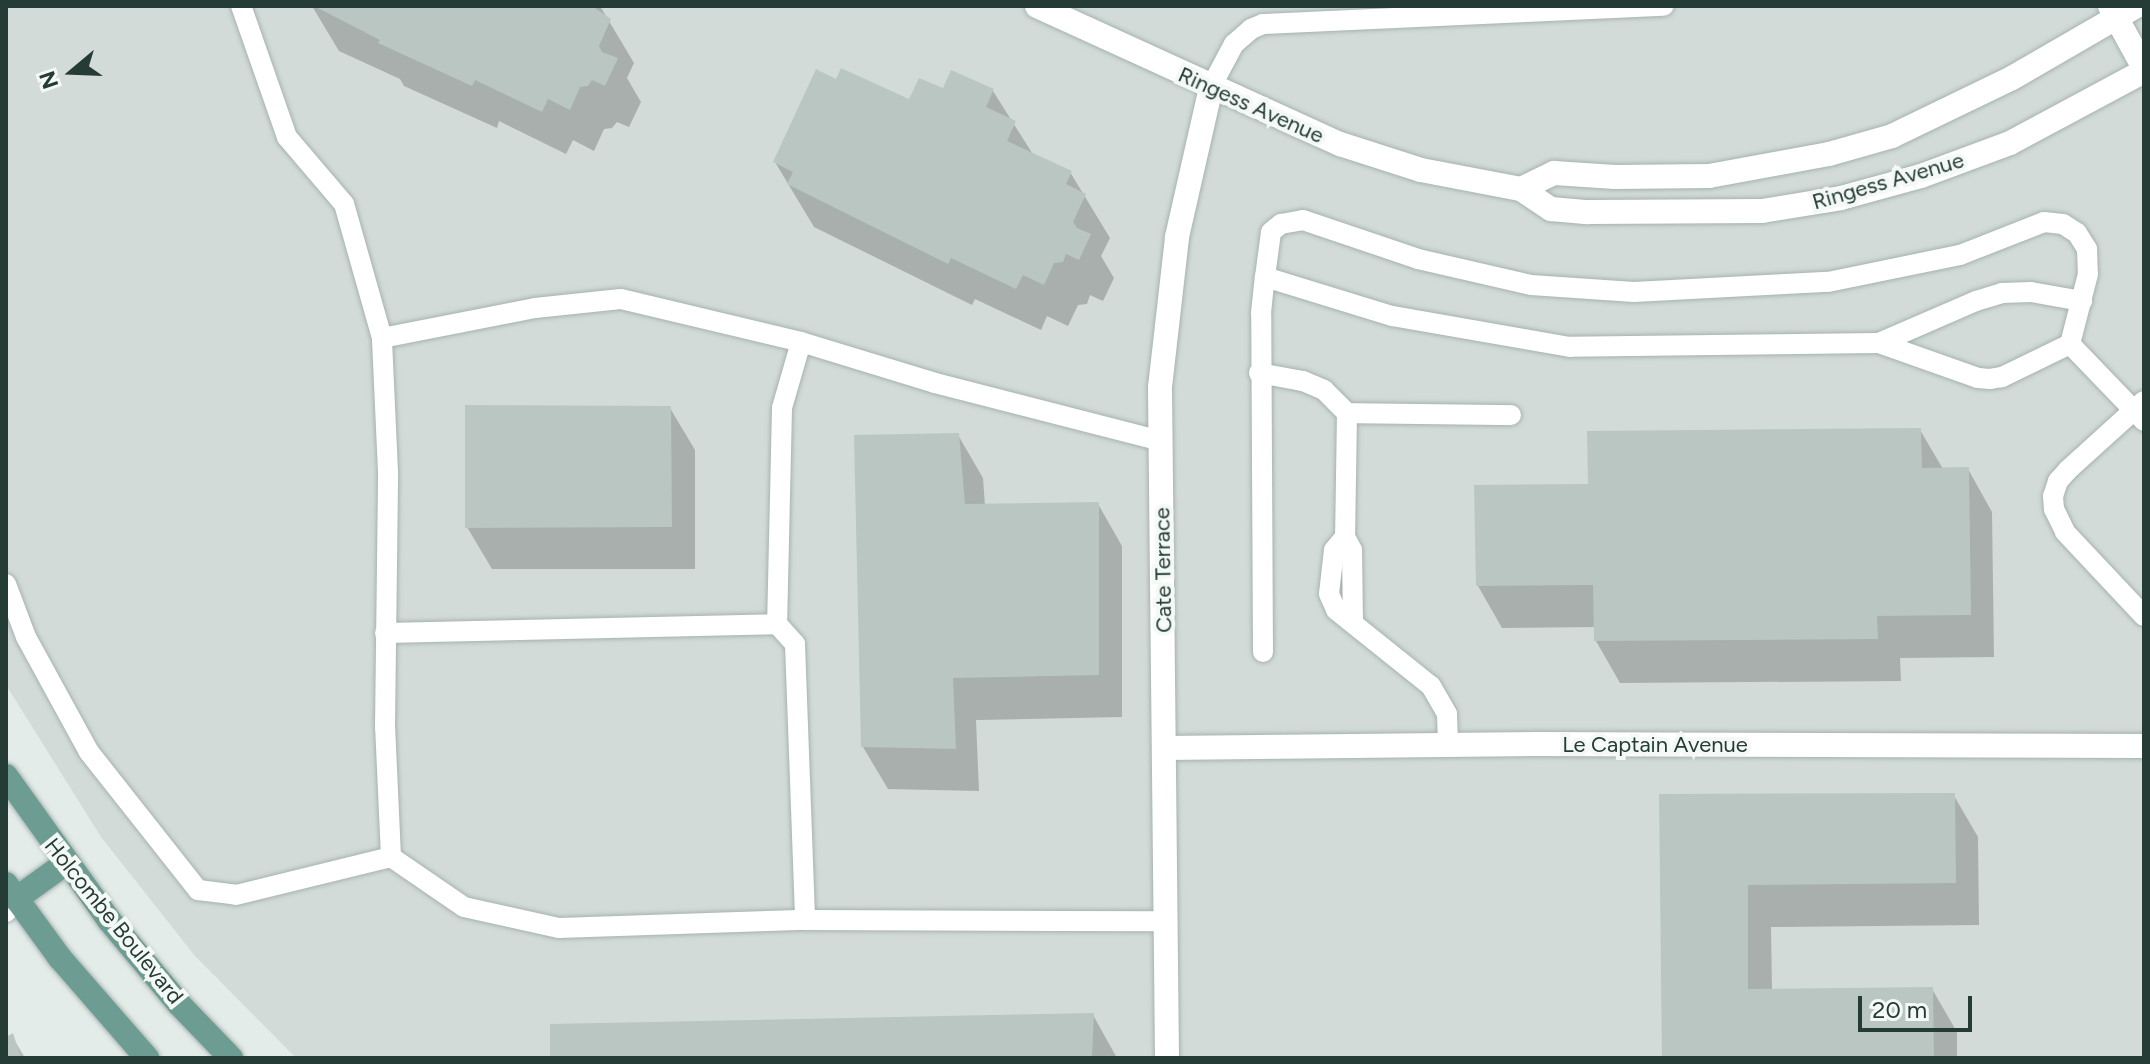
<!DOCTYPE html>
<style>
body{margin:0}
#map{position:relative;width:2150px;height:1064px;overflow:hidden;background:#e4ece9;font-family:Figtree,sans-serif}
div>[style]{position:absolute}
.built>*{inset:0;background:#d2dbd8}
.shadow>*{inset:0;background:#0003}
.building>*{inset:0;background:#b9c6c2}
.roads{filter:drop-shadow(0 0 2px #a7b3b0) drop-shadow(0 0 2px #a7b3b0)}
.lane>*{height:20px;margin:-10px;padding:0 10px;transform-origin:10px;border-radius:10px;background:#fff}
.street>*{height:24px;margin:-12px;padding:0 12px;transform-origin:12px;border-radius:12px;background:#fff}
.primary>*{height:24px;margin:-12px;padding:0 12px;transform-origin:12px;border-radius:12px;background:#6d9c92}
span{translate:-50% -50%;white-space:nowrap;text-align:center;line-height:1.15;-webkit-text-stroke:8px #f4f9f6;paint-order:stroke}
.street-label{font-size:22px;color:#253b36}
.frame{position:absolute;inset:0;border:8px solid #253b36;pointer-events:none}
.north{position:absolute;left:32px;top:32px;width:80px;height:80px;-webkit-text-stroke:6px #f4f9f6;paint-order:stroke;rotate:251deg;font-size:22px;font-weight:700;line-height:32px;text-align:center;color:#253b36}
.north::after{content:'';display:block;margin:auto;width:28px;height:36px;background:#253b36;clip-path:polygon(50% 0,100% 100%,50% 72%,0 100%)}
.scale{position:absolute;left:1858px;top:996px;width:114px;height:36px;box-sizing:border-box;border:4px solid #253b36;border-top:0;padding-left:10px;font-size:24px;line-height:28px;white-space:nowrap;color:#253b36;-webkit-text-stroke:6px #f4f9f6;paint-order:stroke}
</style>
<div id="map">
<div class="built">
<div style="clip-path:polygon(6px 6px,2144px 6px,2144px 1058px,296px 1058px,195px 956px,101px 837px,6px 685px)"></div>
</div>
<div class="shadow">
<div style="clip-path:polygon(312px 6px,600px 6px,634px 63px,627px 78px,641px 102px,629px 127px,617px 122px,612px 128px,604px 129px,594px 151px,573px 140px,566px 154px,499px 121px,497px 128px,404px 86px,400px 79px,339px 51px)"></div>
<div style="clip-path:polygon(837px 82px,910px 101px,944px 91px,993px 91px,1034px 156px,1070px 172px,1110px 238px,1101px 256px,1114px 278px,1103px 301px,1090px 295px,1087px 304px,1078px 305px,1068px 326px,1047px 316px,1041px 330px,975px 299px,972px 305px,814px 227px,775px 162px)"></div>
<div style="clip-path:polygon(670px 408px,695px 450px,695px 569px,492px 569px,467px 527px)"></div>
<div style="clip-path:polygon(1920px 430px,1943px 469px,1968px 469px,1992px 512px,1994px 657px,1900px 658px,1901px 681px,1620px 683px,1596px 641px,1596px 627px,1502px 628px,1478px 586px,1590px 486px)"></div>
<div style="clip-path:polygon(958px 435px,983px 478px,985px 506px,1098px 504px,1122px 546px,1122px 717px,976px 720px,979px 791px,888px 789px,863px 747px)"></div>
<div style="clip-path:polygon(1953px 794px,1978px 837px,1979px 925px,1771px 927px,1772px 991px,1932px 989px,1957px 1032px,1957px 1058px,1664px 1058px,1661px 796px)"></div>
<div style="clip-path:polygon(1093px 1015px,1117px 1058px,552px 1058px)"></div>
<div style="clip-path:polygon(12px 1036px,25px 1058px,6px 1058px,6px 1040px)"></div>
</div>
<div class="building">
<div style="clip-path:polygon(314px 6px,592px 6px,611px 19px,599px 46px,602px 52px,618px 58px,605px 86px,592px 80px,588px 86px,580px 87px,570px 110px,548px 99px,542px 112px,475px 80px,472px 86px,378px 43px,380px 40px)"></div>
<div style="clip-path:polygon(841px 68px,909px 99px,919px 78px,943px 88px,951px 70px,994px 89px,986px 107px,1016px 121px,1007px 141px,1072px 171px,1066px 184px,1086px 194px,1073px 222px,1077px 228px,1091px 234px,1079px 260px,1066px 254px,1063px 262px,1054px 263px,1044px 285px,1023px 275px,1016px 289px,951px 258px,948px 264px,787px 184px,793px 172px,773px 162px,816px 69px,836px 79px)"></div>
<div style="clip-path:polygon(465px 405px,671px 406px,672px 527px,465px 528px)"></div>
<div style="clip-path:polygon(1921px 428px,1922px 468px,1969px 467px,1971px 615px,1877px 616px,1878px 639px,1594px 641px,1593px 585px,1476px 586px,1474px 485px,1588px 484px,1587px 431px)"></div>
<div style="clip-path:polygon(959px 433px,965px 504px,1099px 502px,1099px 675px,953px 678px,956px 749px,861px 747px,854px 435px)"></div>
<div style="clip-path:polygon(1955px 793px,1956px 883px,1748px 885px,1748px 989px,1933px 987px,1934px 1058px,1662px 1058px,1659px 794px)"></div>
<div style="clip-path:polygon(1094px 1013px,1092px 1058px,550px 1058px,550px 1024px)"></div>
<div style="clip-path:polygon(13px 1033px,21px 1058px,6px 1058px,6px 1037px)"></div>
</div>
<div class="roads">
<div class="lane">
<div style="left:1211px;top:87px;width:49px;rotate:-61.9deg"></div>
<div style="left:1234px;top:44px;width:23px;rotate:-41deg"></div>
<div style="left:1251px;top:29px;width:13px;rotate:-23deg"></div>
<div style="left:1263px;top:24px;width:401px;rotate:-2.6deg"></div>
<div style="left:382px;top:338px;width:156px;rotate:-11.1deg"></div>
<div style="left:535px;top:308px;width:86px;rotate:-6deg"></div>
<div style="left:621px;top:299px;width:185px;rotate:13.4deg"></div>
<div style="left:801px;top:342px;width:140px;rotate:17deg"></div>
<div style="left:935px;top:383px;width:233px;rotate:14.4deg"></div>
<div style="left:801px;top:342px;width:69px;rotate:106.1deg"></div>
<div style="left:782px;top:408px;width:216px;rotate:91.3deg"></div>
<div style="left:777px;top:624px;width:27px;rotate:48deg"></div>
<div style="left:795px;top:644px;width:276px;rotate:87.9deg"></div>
<div style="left:1879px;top:343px;width:106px;rotate:-23.4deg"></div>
<div style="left:1976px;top:301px;width:27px;rotate:-17deg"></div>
<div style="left:2002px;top:293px;width:29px;rotate:-2deg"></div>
<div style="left:2031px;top:292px;width:52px;rotate:10deg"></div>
<div style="left:2070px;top:344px;width:107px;rotate:46.1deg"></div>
<div style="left:1259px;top:373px;width:45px;rotate:10.3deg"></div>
<div style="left:1303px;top:381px;width:23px;rotate:23deg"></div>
<div style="left:1324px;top:390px;width:33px;rotate:45deg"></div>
<div style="left:1347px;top:413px;width:124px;rotate:90.9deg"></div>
<div style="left:2144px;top:401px;width:103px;rotate:137.8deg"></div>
<div style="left:2068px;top:470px;width:15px;rotate:132deg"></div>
<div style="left:2058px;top:481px;width:16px;rotate:108deg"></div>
<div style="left:2053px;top:496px;width:13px;rotate:86deg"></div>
<div style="left:2054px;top:509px;width:25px;rotate:64deg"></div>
<div style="left:2065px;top:532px;width:115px;rotate:46.8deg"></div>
<div style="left:1347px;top:413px;width:164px;rotate:0.7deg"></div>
<div style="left:6px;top:584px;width:57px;rotate:69.3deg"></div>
<div style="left:26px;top:637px;width:131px;rotate:61.3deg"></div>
<div style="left:89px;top:752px;width:176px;rotate:51.7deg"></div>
<div style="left:198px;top:890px;width:38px;rotate:7deg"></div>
<div style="left:236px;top:895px;width:160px;rotate:-13.8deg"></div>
<div style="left:391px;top:857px;width:130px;rotate:-92.6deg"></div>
<div style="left:385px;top:727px;width:255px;rotate:-89.3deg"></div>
<div style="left:388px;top:472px;width:134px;rotate:-92.6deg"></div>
<div style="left:382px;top:338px;width:139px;rotate:-105.8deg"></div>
<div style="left:344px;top:204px;width:88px;rotate:-130.4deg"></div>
<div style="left:287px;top:137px;width:139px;rotate:-109.3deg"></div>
<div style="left:1353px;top:622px;width:72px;rotate:-90.8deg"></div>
<div style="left:1352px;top:550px;width:15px;rotate:-118deg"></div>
<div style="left:1345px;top:537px;width:17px;rotate:130deg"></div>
<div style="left:1334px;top:550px;width:44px;rotate:96.5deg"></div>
<div style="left:1329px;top:594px;width:17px;rotate:66deg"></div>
<div style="left:1336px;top:610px;width:122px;rotate:38.7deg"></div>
<div style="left:1431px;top:686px;width:32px;rotate:60deg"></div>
<div style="left:1447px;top:714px;width:31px;rotate:88deg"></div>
<div style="left:385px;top:633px;width:392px;rotate:-1.3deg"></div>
<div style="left:1263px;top:652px;width:339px;rotate:-90.3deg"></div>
<div style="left:1261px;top:313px;width:36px;rotate:-84deg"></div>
<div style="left:1265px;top:277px;width:45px;rotate:-82.4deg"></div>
<div style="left:1271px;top:232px;width:13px;rotate:-39deg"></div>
<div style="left:1281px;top:224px;width:22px;rotate:-10deg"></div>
<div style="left:1303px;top:220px;width:121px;rotate:18.7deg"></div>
<div style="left:1418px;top:259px;width:116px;rotate:13deg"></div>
<div style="left:1531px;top:285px;width:103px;rotate:3.9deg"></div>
<div style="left:1634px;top:292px;width:194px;rotate:-3deg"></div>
<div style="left:1828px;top:282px;width:135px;rotate:-11.6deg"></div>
<div style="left:1960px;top:255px;width:90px;rotate:-21.4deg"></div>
<div style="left:2044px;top:222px;width:19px;rotate:6deg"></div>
<div style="left:2063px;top:224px;width:17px;rotate:33deg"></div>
<div style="left:2077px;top:233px;width:19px;rotate:58deg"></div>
<div style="left:2087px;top:249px;width:25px;rotate:88deg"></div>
<div style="left:2088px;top:274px;width:72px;rotate:104.4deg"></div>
<div style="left:2070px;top:344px;width:76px;rotate:154.1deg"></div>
<div style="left:2002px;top:377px;width:12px;rotate:171deg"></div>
<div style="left:1990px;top:379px;width:12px;rotate:-175deg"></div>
<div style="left:1978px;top:378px;width:105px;rotate:-160.5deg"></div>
<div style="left:1879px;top:343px;width:309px;rotate:179.3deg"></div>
<div style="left:1570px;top:347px;width:181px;rotate:-170.1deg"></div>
<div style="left:1392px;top:316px;width:133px;rotate:-162.9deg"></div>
<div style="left:391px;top:857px;width:88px;rotate:34.4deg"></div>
<div style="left:464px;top:907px;width:97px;rotate:12.5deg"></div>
<div style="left:559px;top:928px;width:246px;rotate:-1.9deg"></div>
<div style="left:805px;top:920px;width:360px;rotate:0.2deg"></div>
<div style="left:6px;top:912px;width:16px;rotate:-52deg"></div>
</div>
<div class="street">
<div style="left:1037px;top:6px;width:333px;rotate:24.5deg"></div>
<div style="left:1340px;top:144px;width:85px;rotate:17.8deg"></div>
<div style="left:1421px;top:170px;width:102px;rotate:10.8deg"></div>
<div style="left:1521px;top:189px;width:36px;rotate:34deg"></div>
<div style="left:1551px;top:209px;width:37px;rotate:5deg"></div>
<div style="left:1588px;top:212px;width:174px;rotate:-0.3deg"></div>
<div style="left:1762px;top:211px;width:80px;rotate:-9.3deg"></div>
<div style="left:1841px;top:198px;width:83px;rotate:-15.4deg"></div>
<div style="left:1921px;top:176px;width:95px;rotate:-20.3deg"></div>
<div style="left:2010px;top:143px;width:152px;rotate:-28.2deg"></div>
<div style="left:2110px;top:6px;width:71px;rotate:61.3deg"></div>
<div style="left:1521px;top:189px;width:37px;rotate:-26deg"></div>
<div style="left:1554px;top:173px;width:61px;rotate:3.8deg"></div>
<div style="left:1615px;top:177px;width:94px;rotate:-0.6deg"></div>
<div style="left:1709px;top:176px;width:122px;rotate:-10.4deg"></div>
<div style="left:1829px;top:154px;width:66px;rotate:-15.9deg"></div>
<div style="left:1892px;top:136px;width:133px;rotate:-25.8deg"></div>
<div style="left:2012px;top:78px;width:143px;rotate:-30.1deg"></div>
<div style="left:1165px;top:748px;width:372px;rotate:-0.6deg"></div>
<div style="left:1537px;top:744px;width:607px;rotate:0.19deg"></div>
<div style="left:1167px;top:1058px;width:671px;rotate:-90.6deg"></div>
<div style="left:1160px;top:387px;width:151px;rotate:-83.5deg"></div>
<div style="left:1177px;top:237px;width:154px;rotate:-77.2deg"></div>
</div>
<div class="primary">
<div style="left:6px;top:776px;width:177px;rotate:54.4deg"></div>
<div style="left:109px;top:920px;width:109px;rotate:50.2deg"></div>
<div style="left:179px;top:1004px;width:75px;rotate:46.1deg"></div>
<div style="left:6px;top:884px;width:92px;rotate:53.9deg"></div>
<div style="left:60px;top:958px;width:133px;rotate:49deg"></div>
<div style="left:16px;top:899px;width:62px;rotate:-35.8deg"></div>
</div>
</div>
<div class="street-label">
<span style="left:1251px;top:105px;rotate:24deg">Ringess Avenue</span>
<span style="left:1888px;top:181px;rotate:-16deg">Ringess Avenue</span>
<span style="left:1163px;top:570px;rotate:-91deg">Cate Terrace</span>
<span style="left:1655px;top:745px">Le Captain Avenue</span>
<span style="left:114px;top:921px;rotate:51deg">Holcombe Boulevard</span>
</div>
<div class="frame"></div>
<div class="north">N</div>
<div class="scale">20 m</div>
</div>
